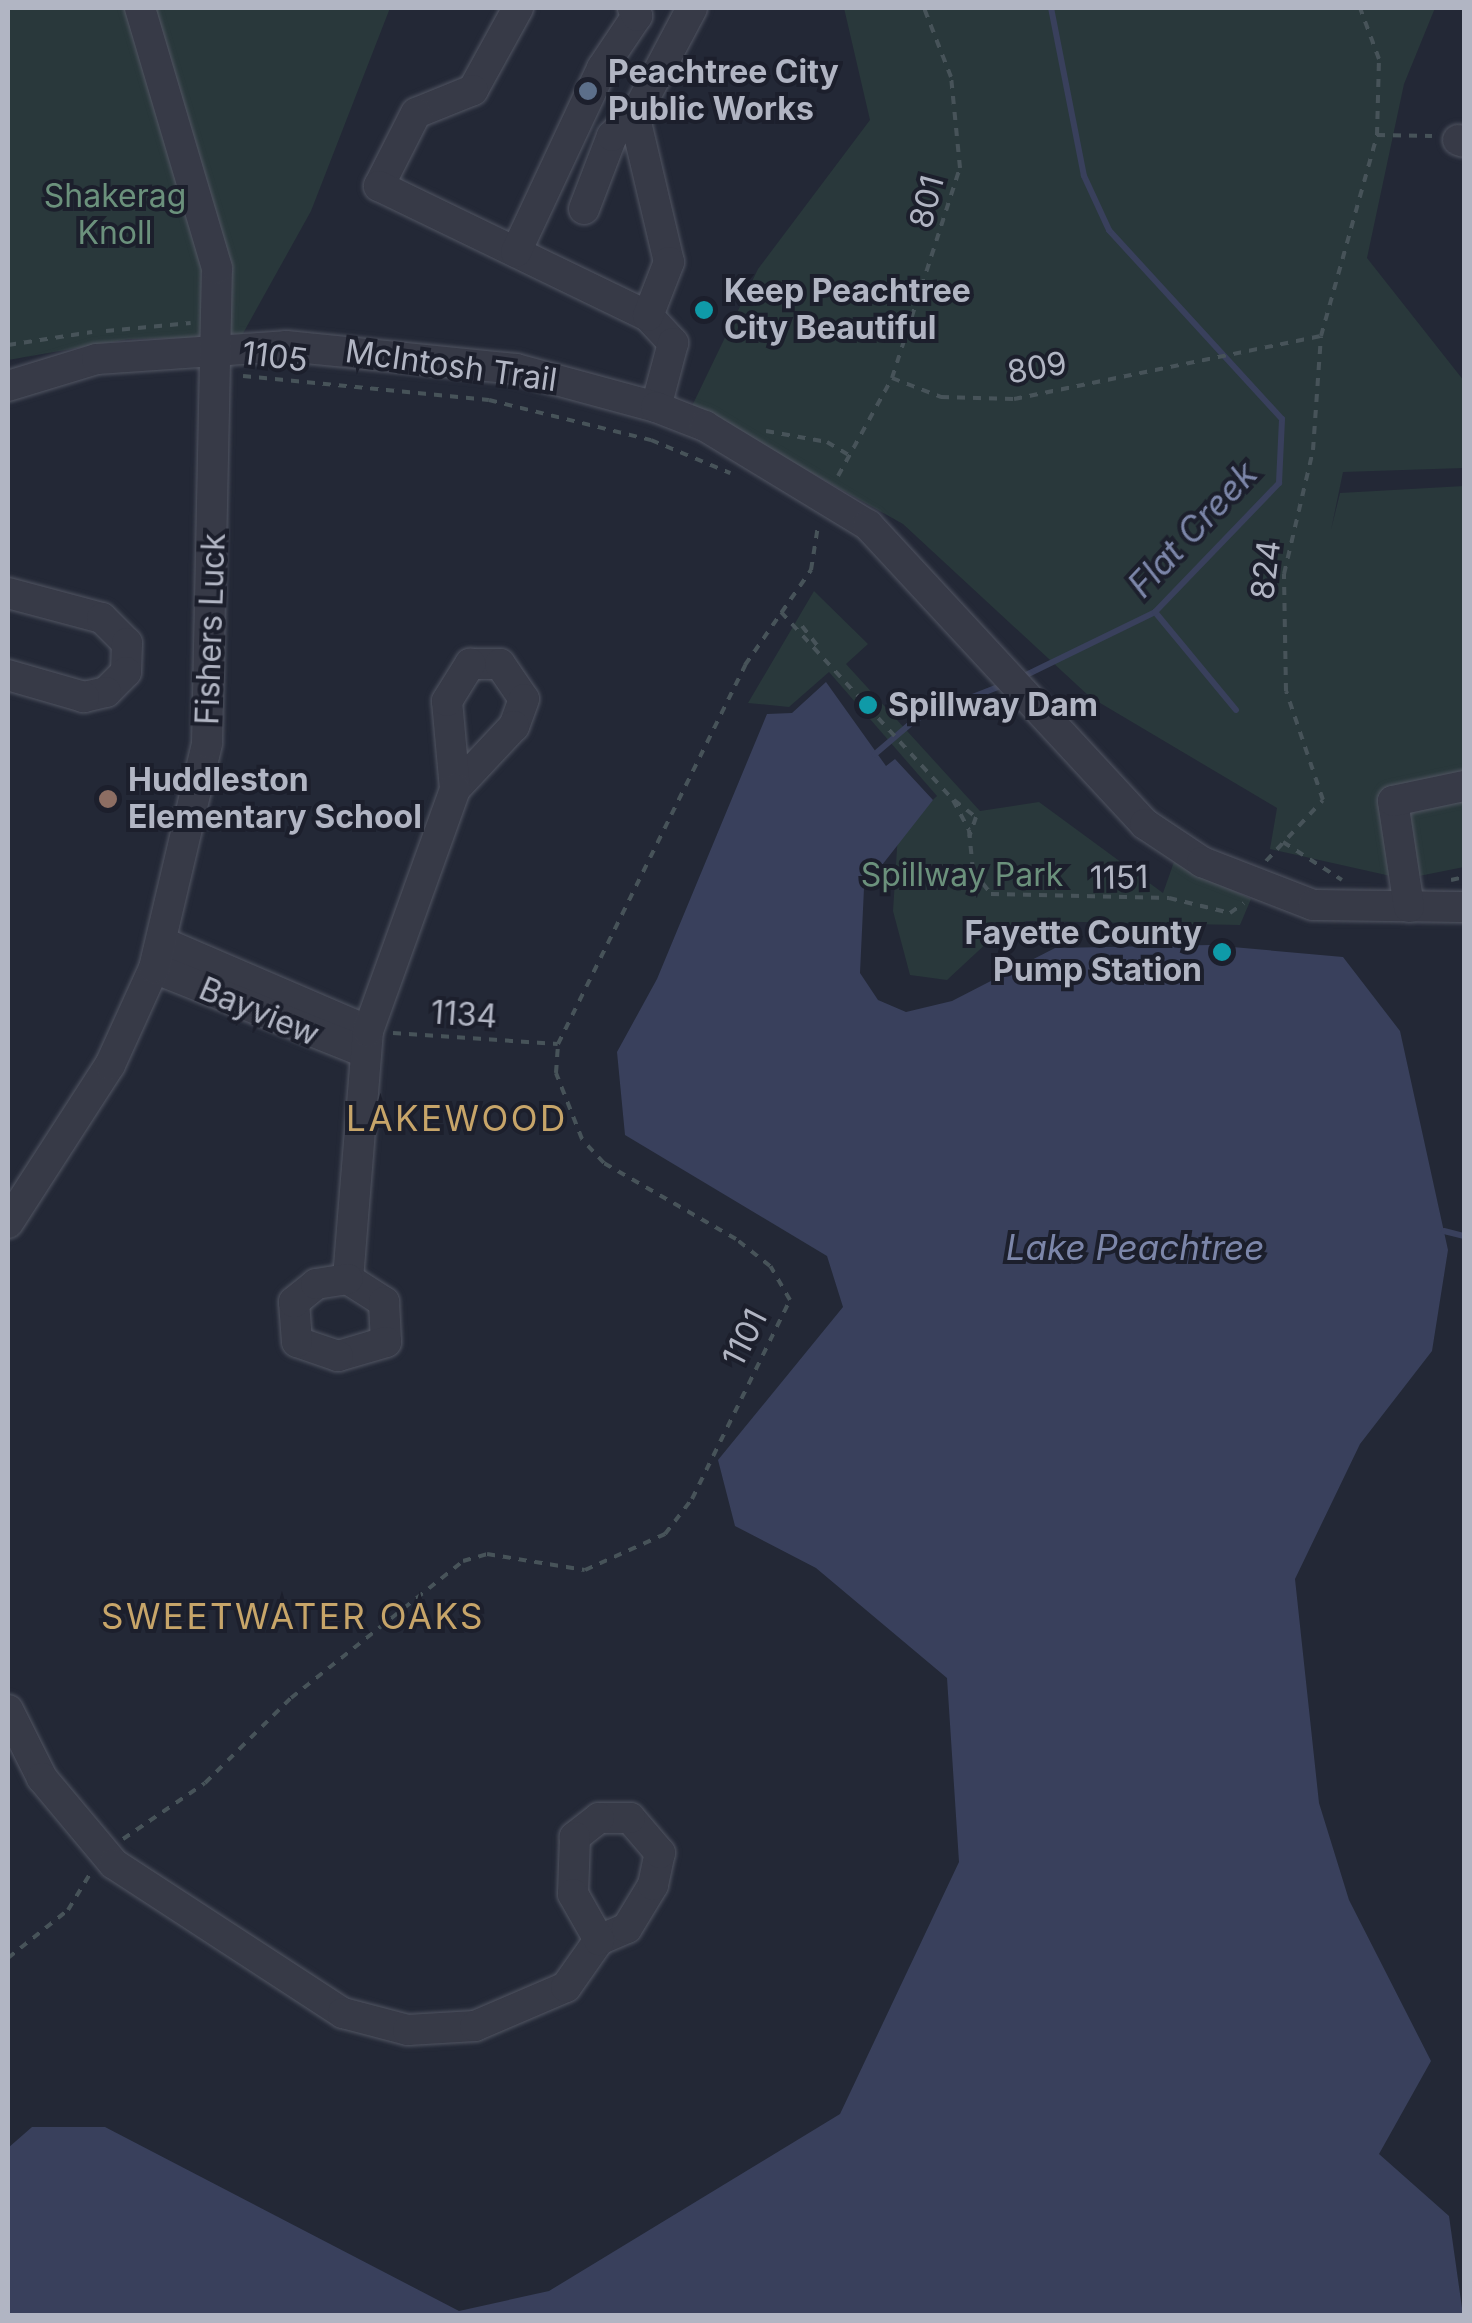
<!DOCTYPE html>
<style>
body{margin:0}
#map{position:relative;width:1472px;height:2323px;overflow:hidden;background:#232836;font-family:Inter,sans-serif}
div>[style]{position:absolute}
.green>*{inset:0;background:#29383b}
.water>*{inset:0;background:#39405c}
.stream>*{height:6px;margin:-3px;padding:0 3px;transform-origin:3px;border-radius:3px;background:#39405c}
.path>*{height:4px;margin-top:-2px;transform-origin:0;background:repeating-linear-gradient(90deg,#475359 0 8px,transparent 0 16px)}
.roads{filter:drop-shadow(0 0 2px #515562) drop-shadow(0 0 2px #515562)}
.minor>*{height:30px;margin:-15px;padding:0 15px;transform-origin:15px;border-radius:15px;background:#373a47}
.dots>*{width:28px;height:28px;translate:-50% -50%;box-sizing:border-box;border:5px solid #1c1f2c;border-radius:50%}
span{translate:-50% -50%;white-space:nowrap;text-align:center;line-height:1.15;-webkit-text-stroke:8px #1c1f2c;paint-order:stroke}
.poi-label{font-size:32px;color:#b1b5c3;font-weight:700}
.left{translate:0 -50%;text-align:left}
.right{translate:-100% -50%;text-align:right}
.park-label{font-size:32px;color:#6b917c}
.street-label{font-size:32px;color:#b1b5c3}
.water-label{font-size:35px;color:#7c86a9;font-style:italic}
.neighbourhood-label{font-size:35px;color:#c7a569;letter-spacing:2.5px}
.frame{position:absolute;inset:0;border:10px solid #b1b5c3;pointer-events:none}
</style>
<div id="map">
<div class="green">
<div style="clip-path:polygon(8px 8px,390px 8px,311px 211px,241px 337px,129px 339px,8px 360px)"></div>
<div style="clip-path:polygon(844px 8px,1435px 8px,1404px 84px,1367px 258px,1464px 381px,1464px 468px,1343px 472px,1331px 530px,1340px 493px,1464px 486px,1464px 867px,1404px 879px,1270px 849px,1277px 808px,1090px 697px,903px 524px,692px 406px,758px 269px,870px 120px)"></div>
<div style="clip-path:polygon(814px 591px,868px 644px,846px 664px,980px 811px,1039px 802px,1163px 893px,1174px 862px,1251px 899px,1240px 925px,1027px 921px,1004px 927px,947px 980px,910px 975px,893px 911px,898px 833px,937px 796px,829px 672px,789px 707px,748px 703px)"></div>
</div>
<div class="water">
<div style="clip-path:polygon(826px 682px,886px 766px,895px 759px,933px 800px,864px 888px,860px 973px,878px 1000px,906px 1012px,952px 1001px,1055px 948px,1210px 945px,1343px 957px,1400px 1031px,1448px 1250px,1432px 1351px,1360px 1444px,1295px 1579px,1319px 1803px,1349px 1900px,1431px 2061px,1379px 2154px,1449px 2216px,1463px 2315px,8px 2315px,8px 2148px,32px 2127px,105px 2127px,459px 2311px,549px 2291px,840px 2114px,959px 1862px,947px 1678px,816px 1568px,735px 1526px,718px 1460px,843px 1307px,827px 1256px,625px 1135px,617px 1052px,657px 979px,767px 714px,792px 713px)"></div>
</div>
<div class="stream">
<div style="left:1155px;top:612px;width:127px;rotate:50.4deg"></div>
<div style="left:1022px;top:677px;width:148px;rotate:-26deg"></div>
<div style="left:1155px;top:612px;width:179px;rotate:-46.1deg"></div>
<div style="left:1279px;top:483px;width:64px;rotate:-87.3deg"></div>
<div style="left:1282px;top:419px;width:256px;rotate:-132.5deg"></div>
<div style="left:1109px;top:230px;width:60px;rotate:-114.8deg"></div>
<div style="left:1084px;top:176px;width:171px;rotate:-101.1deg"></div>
<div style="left:875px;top:754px;width:54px;rotate:-40.5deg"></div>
<div style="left:916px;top:719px;width:97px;rotate:-21.3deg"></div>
<div style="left:1444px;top:1231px;width:21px;rotate:14deg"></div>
</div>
<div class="path">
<div style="left:1377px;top:135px;width:55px;rotate:1deg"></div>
<div style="left:106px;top:331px;width:85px;rotate:-5.4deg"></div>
<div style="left:8px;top:345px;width:85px;rotate:-8.8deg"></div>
<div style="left:243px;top:376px;width:247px;rotate:5.6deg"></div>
<div style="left:489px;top:400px;width:167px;rotate:13.9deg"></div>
<div style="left:651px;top:440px;width:86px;rotate:22.7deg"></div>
<div style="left:892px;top:378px;width:53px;rotate:21.2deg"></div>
<div style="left:941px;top:397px;width:73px;rotate:1.6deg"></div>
<div style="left:1014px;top:399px;width:313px;rotate:-11.6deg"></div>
<div style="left:766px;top:431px;width:62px;rotate:10.2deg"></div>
<div style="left:827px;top:442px;width:27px;rotate:31deg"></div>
<div style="left:838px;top:476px;width:112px;rotate:-61.1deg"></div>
<div style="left:892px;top:378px;width:221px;rotate:-72.1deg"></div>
<div style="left:960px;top:168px;width:91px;rotate:-95.6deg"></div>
<div style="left:951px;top:77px;width:74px;rotate:-111.4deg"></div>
<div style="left:781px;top:612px;width:255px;rotate:47.5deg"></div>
<div style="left:953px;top:800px;width:34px;rotate:62deg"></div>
<div style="left:969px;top:830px;width:41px;rotate:84.4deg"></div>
<div style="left:973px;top:871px;width:29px;rotate:52deg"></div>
<div style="left:991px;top:894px;width:178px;rotate:1.3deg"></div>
<div style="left:1169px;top:898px;width:63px;rotate:13.8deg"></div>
<div style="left:1230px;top:913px;width:17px;rotate:-36deg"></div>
<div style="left:802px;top:626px;width:28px;rotate:52deg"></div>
<div style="left:954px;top:800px;width:28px;rotate:38deg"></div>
<div style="left:976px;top:817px;width:21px;rotate:109deg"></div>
<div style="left:1283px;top:842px;width:70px;rotate:32.8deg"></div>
<div style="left:1266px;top:861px;width:83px;rotate:-46.9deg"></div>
<div style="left:1323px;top:800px;width:115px;rotate:-108.7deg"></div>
<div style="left:1286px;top:691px;width:117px;rotate:-91deg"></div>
<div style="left:1284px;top:574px;width:127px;rotate:-76.8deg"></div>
<div style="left:1313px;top:450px;width:114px;rotate:-86deg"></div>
<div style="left:1321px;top:336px;width:209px;rotate:-74.4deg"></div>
<div style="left:1377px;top:135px;width:76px;rotate:-88.5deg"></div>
<div style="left:1379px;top:59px;width:54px;rotate:-110.4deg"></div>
<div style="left:1451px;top:880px;width:13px;rotate:-13deg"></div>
<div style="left:393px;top:1033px;width:165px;rotate:3.8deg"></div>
<div style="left:123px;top:1839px;width:99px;rotate:-34.3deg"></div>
<div style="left:205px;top:1783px;width:121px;rotate:-44.7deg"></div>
<div style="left:291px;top:1698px;width:220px;rotate:-38.5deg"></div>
<div style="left:463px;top:1561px;width:25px;rotate:-16deg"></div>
<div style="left:487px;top:1554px;width:99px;rotate:9.3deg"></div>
<div style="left:585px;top:1570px;width:88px;rotate:-24.2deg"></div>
<div style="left:665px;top:1534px;width:44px;rotate:-52.4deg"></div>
<div style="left:692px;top:1499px;width:222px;rotate:-63.8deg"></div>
<div style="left:790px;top:1300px;width:39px;rotate:-120deg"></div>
<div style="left:770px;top:1266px;width:43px;rotate:-141.5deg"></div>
<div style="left:736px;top:1239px;width:152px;rotate:-150.1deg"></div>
<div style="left:604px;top:1163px;width:33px;rotate:-133deg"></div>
<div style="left:582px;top:1139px;width:71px;rotate:-111.5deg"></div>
<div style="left:556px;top:1073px;width:29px;rotate:-86deg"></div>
<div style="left:558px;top:1044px;width:423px;rotate:-63.7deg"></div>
<div style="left:745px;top:665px;width:116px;rotate:-55.2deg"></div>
<div style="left:811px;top:570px;width:45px;rotate:-81deg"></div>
<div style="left:8px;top:1958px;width:77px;rotate:-38.7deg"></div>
<div style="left:68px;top:1910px;width:42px;rotate:-58.6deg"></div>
</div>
<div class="roads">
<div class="minor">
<div style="left:518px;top:8px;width:94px;rotate:118.8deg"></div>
<div style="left:473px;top:90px;width:61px;rotate:158deg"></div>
<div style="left:416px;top:113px;width:82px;rotate:116.9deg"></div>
<div style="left:379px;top:186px;width:299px;rotate:25.8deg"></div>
<div style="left:648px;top:316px;width:37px;rotate:47deg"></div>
<div style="left:673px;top:343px;width:66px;rotate:104.9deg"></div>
<div style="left:634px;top:114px;width:152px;rotate:76.7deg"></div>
<div style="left:669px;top:262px;width:58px;rotate:111.3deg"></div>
<div style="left:1458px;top:140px;width:6px;rotate:18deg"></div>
<div style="left:584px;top:209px;width:78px;rotate:-69deg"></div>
<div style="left:612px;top:136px;width:37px;rotate:-45deg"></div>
<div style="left:638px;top:110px;width:115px;rotate:-62.1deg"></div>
<div style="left:516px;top:252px;width:203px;rotate:-64.9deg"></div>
<div style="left:602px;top:68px;width:63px;rotate:-56.1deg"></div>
<div style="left:637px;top:16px;width:9px;rotate:-117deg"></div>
<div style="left:8px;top:386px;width:93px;rotate:-16.9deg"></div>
<div style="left:97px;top:359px;width:189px;rotate:-3.9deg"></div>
<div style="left:286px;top:346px;width:231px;rotate:5.7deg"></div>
<div style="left:516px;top:369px;width:145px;rotate:15.2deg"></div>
<div style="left:656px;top:407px;width:53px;rotate:21.2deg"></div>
<div style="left:705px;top:426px;width:191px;rotate:31.3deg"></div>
<div style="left:868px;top:525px;width:408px;rotate:47.2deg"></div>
<div style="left:1145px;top:824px;width:69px;rotate:33.7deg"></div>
<div style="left:1202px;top:862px;width:119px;rotate:21.2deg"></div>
<div style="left:1313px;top:905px;width:151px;rotate:0.8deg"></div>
<div style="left:8px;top:593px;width:97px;rotate:14.9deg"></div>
<div style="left:102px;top:618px;width:35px;rotate:45deg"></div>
<div style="left:127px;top:643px;width:29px;rotate:92deg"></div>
<div style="left:126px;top:672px;width:28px;rotate:135deg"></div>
<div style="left:106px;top:692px;width:23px;rotate:167deg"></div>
<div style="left:84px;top:697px;width:79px;rotate:-163.9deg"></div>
<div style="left:470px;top:664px;width:30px"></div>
<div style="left:500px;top:664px;width:42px;rotate:55.6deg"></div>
<div style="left:524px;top:699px;width:29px;rotate:110deg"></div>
<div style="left:514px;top:726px;width:86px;rotate:133.1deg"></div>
<div style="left:455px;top:789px;width:88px;rotate:-95.2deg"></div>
<div style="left:447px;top:701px;width:44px;rotate:-58.1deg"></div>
<div style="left:1409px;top:907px;width:107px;rotate:-98.6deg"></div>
<div style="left:1393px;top:801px;width:73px;rotate:-11.9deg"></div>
<div style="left:164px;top:943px;width:222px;rotate:23.3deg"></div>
<div style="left:154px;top:968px;width:228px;rotate:21.8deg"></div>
<div style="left:8px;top:1223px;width:188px;rotate:-57.2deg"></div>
<div style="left:110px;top:1065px;width:107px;rotate:-65.6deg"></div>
<div style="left:154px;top:968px;width:231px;rotate:-76.7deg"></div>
<div style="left:207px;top:743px;width:475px;rotate:-88.8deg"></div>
<div style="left:217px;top:268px;width:271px;rotate:-106.5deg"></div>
<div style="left:348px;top:1279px;width:249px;rotate:-85.4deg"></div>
<div style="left:368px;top:1031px;width:257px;rotate:-70.2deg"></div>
<div style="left:348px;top:1279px;width:43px;rotate:32.6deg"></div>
<div style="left:384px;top:1302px;width:40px;rotate:87.1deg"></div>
<div style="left:386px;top:1342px;width:50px;rotate:163.7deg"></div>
<div style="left:338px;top:1356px;width:43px;rotate:-161.1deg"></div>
<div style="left:297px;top:1342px;width:40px;rotate:-94.3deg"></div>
<div style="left:294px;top:1302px;width:28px;rotate:-39deg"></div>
<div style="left:316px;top:1284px;width:32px;rotate:-9deg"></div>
<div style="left:8px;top:1710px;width:76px;rotate:63.4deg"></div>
<div style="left:42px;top:1778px;width:112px;rotate:50.1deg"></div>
<div style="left:114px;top:1864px;width:273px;rotate:33.1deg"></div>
<div style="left:343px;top:2013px;width:67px;rotate:14.7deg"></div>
<div style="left:408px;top:2030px;width:67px;rotate:-3.4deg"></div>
<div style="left:475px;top:2026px;width:99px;rotate:-23.2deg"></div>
<div style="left:566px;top:1987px;width:57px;rotate:-54.9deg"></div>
<div style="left:599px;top:1940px;width:30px;rotate:-23deg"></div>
<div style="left:627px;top:1928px;width:50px;rotate:-58.8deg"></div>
<div style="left:653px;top:1885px;width:33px;rotate:-78deg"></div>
<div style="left:660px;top:1853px;width:46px;rotate:-130.6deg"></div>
<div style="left:630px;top:1818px;width:31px;rotate:180deg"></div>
<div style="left:599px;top:1818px;width:31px;rotate:142deg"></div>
<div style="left:575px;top:1837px;width:57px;rotate:92deg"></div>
<div style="left:573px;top:1894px;width:53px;rotate:60.5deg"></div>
</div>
</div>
<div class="dots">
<div style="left:588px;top:91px;background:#5c6f8a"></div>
<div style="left:704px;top:310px;background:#0f9aa8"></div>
<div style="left:868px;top:705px;background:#0f9aa8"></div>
<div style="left:108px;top:799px;background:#8d6e63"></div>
<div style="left:1222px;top:952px;background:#0f9aa8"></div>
</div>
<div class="poi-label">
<span class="left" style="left:608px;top:91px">Peachtree City<br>Public Works</span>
<span class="left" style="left:724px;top:310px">Keep Peachtree<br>City Beautiful</span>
<span class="left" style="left:888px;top:705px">Spillway Dam</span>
<span class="left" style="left:128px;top:799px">Huddleston<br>Elementary School</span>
<span class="right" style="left:1202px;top:952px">Fayette County<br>Pump Station</span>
</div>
<div class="park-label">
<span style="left:115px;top:215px">Shakerag<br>Knoll</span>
<span style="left:962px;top:875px">Spillway Park</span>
</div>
<div class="street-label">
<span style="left:927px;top:202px;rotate:-75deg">801</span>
<span style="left:275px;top:357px;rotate:7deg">1105</span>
<span style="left:451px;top:366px;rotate:8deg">McIntosh Trail</span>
<span style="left:1037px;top:368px;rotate:-10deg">809</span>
<span style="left:1266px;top:570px;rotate:-83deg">824</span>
<span style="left:211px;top:629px;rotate:-88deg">Fishers Luck</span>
<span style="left:1119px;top:878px;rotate:-1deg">1151</span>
<span style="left:259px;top:1012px;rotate:23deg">Bayview</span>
<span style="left:464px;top:1015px;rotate:4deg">1134</span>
<span style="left:745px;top:1338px;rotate:-63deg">1101</span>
</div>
<div class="water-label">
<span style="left:1192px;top:529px;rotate:-47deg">Flat Creek</span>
<span style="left:1135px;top:1247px">Lake Peachtree</span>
</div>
<div class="neighbourhood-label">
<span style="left:457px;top:1118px">LAKEWOOD</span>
<span style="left:293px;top:1616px">SWEETWATER OAKS</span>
</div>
<div class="frame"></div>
</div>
